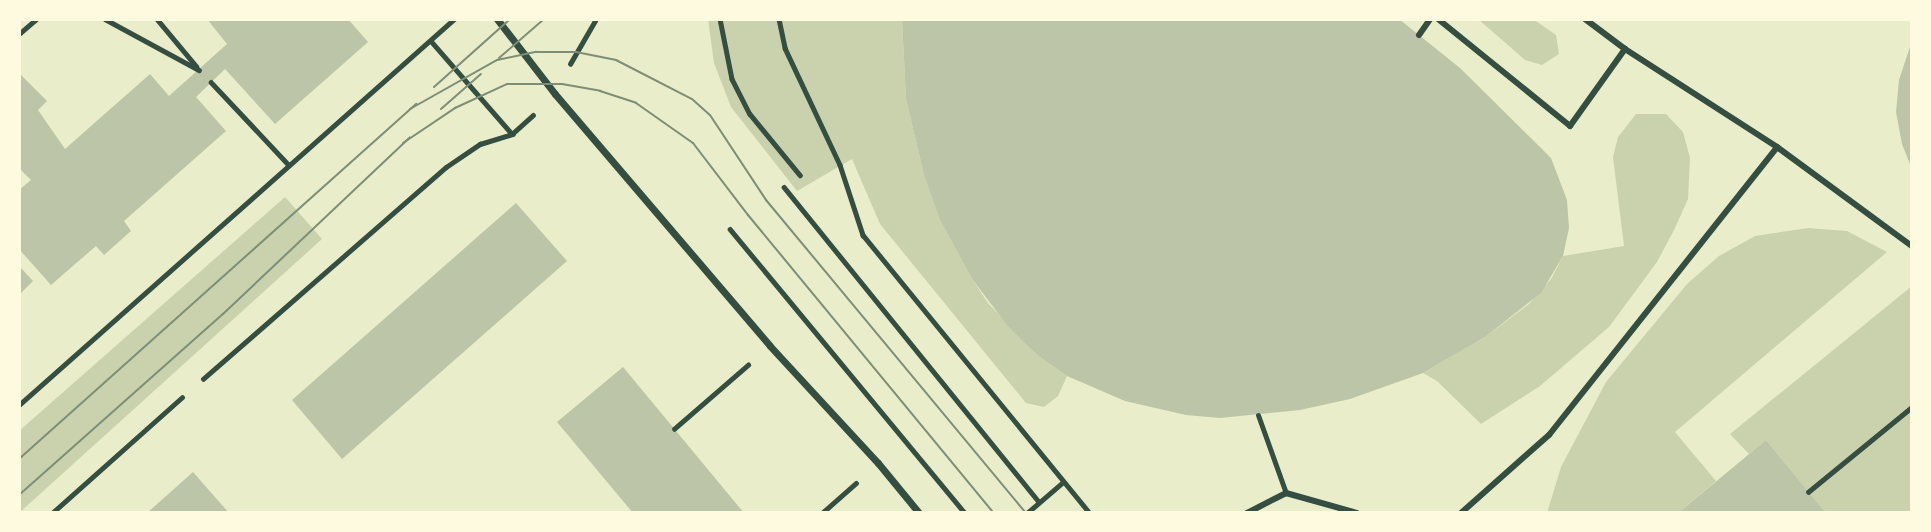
<!DOCTYPE html>
<style>
body{margin:0}
#map{position:relative;width:1931px;height:532px;overflow:hidden;background:#e9edc9;font-family:Arial,sans-serif}
div>[style]{position:absolute}
.green>*{inset:0;background:#cad2ad}
.building>*{inset:0;background:#bcc5a7}
.path>*{height:4.5px;margin:-2.25px;padding:0 2.25px;transform-origin:2.25px;border-radius:2.25px;background:#344e41}
.service>*{height:5px;margin:-2.5px;padding:0 2.5px;transform-origin:2.5px;border-radius:2.5px;background:#344e41}
.pedestrian>*{height:6px;margin:-3px;padding:0 3px;transform-origin:3px;border-radius:3px;background:#344e41}
.minor>*{height:7px;margin:-3.5px;padding:0 3.5px;transform-origin:3.5px;border-radius:3.5px;background:#344e41}
.tram>*{height:2px;margin:-1px;padding:0 1px;transform-origin:1px;border-radius:1px;background:#7c8e77}
span{translate:-50% -50%;white-space:nowrap;text-align:center;line-height:1.15;-webkit-text-stroke:7px #fefae0;paint-order:stroke}
.frame{position:absolute;inset:0;border:21px solid #fefae0;pointer-events:none}
</style>
<div id="map">
<div class="green">
<div style="clip-path:polygon(708px 19px,902px 19px,906px 99px,924px 175px,939px 218px,972px 279px,988px 303px,1037px 355px,1067px 376px,1058px 396px,1044px 407px,1026px 403px,880px 224px,852px 159px,797px 191px,731px 107px,714px 63px)"></div>
<div style="clip-path:polygon(1478px 19px,1533px 19px,1556px 35px,1559px 54px,1542px 65px,1525px 60px)"></div>
<div style="clip-path:polygon(1636px 114px,1666px 114px,1683px 132px,1690px 158px,1688px 199px,1674px 230px,1657px 262px,1609px 327px,1540px 386px,1481px 424px,1437px 381px,1423px 373px,1485px 337px,1529px 304px,1551px 279px,1563px 256px,1624px 246px,1613px 157px,1618px 137px)"></div>
<div style="clip-path:polygon(285px 197px,322px 239px,19px 513px,19px 431px)"></div>
<div style="clip-path:polygon(1808px 228px,1847px 231px,1887px 252px,1675px 432px,1716px 481px,1678px 513px,1547px 513px,1561px 467px,1606px 382px,1687px 284px,1719px 256px,1755px 236px)"></div>
<div style="clip-path:polygon(1912px 286px,1912px 513px,1826px 513px,1766px 440px,1749px 454px,1730px 434px)"></div>
</div>
<div class="building">
<div style="clip-path:polygon(207px 19px,348px 19px,368px 42px,275px 124px,225px 69px,196px 97px,226px 131px,124px 221px,131px 231px,104px 255px,96px 246px,51px 285px,19px 249px,19px 190px,31px 180px,19px 168px,19px 73px,47px 101px,38px 110px,65px 149px,150px 74px,169px 96px,227px 44px)"></div>
<div style="clip-path:polygon(902px 19px,1399px 19px,1460px 68px,1551px 158px,1567px 200px,1569px 228px,1563px 256px,1541px 293px,1485px 337px,1423px 373px,1350px 399px,1300px 410px,1220px 418px,1186px 415px,1125px 401px,1067px 376px,1037px 355px,1007px 325px,972px 279px,939px 218px,924px 175px,906px 99px)"></div>
<div style="clip-path:polygon(1911px 44px,1912px 44px,1912px 169px,1902px 144px,1896px 112px,1899px 80px)"></div>
<div style="clip-path:polygon(516px 203px,567px 261px,342px 459px,292px 400px)"></div>
<div style="clip-path:polygon(19px 266px,33px 281px,19px 295px)"></div>
<div style="clip-path:polygon(623px 367px,744px 513px,633px 513px,557px 422px)"></div>
<div style="clip-path:polygon(1766px 440px,1826px 513px,1678px 513px)"></div>
<div style="clip-path:polygon(193px 472px,229px 513px,147px 513px)"></div>
</div>
<div class="path">
<div style="left:105px;top:19px;width:107px;rotate:28.5deg"></div>
<div style="left:157px;top:19px;width:62px;rotate:50.2deg"></div>
<div style="left:720px;top:19px;width:61px;rotate:78.7deg"></div>
<div style="left:732px;top:79px;width:39px;rotate:63deg"></div>
<div style="left:750px;top:114px;width:79px;rotate:50.7deg"></div>
<div style="left:779px;top:19px;width:30px;rotate:78deg"></div>
<div style="left:785px;top:48px;width:129px;rotate:64.8deg"></div>
<div style="left:840px;top:165px;width:74px;rotate:71.8deg"></div>
<div style="left:863px;top:235px;width:359px;rotate:50.8deg"></div>
<div style="left:19px;top:34px;width:23px;rotate:-41deg"></div>
<div style="left:431px;top:41px;width:123px;rotate:48.9deg"></div>
<div style="left:570px;top:64px;width:52px;rotate:-60deg"></div>
<div style="left:211px;top:82px;width:112px;rotate:46.8deg"></div>
<div style="left:784px;top:187px;width:405px;rotate:51deg"></div>
<div style="left:730px;top:229px;width:369px;rotate:50.4deg"></div>
<div style="left:203px;top:379px;width:322px;rotate:-41.1deg"></div>
<div style="left:446px;top:167px;width:41px;rotate:-34.1deg"></div>
<div style="left:480px;top:144px;width:34px;rotate:-17deg"></div>
<div style="left:512px;top:134px;width:28px;rotate:-42deg"></div>
<div style="left:19px;top:405px;width:582px;rotate:-41.58deg"></div>
<div style="left:674px;top:429px;width:98px;rotate:-40.9deg"></div>
<div style="left:1808px;top:492px;width:134px;rotate:-39.3deg"></div>
<div style="left:822px;top:513px;width:45px;rotate:-41.4deg"></div>
<div style="left:1027px;top:513px;width:46px;rotate:-40.6deg"></div>
</div>
<div class="service">
<div style="left:1258px;top:415px;width:83px;rotate:70.3deg"></div>
<div style="left:52px;top:513px;width:174px;rotate:-41.7deg"></div>
</div>
<div class="pedestrian">
<div style="left:1438px;top:19px;width:170px;rotate:39deg"></div>
<div style="left:1570px;top:126px;width:95px;rotate:-54.5deg"></div>
<div style="left:1585px;top:19px;width:50px;rotate:36.9deg"></div>
<div style="left:1625px;top:49px;width:181px;rotate:32.8deg"></div>
<div style="left:1777px;top:147px;width:167px;rotate:36.3deg"></div>
<div style="left:1419px;top:35px;width:19px;rotate:-55deg"></div>
<div style="left:1247px;top:513px;width:44px;rotate:-27.1deg"></div>
<div style="left:1286px;top:493px;width:74px;rotate:15.7deg"></div>
<div style="left:1461px;top:513px;width:118px;rotate:-41.6deg"></div>
<div style="left:1549px;top:435px;width:367px;rotate:-51.6deg"></div>
</div>
<div class="minor">
<div style="left:497px;top:19px;width:95px;rotate:52.3deg"></div>
<div style="left:555px;top:94px;width:331px;rotate:49.5deg"></div>
<div style="left:770px;top:346px;width:159px;rotate:47.3deg"></div>
<div style="left:878px;top:463px;width:65px;rotate:50.6deg"></div>
</div>
<div class="tram">
<div style="left:499px;top:58px;width:60px;rotate:-40.9deg"></div>
<div style="left:434px;top:87px;width:102px;rotate:-41.8deg"></div>
<div style="left:410px;top:109px;width:100px;rotate:-29.4deg"></div>
<div style="left:497px;top:60px;width:40px;rotate:-12deg"></div>
<div style="left:536px;top:52px;width:40px"></div>
<div style="left:576px;top:52px;width:41px;rotate:11.3deg"></div>
<div style="left:616px;top:60px;width:85px;rotate:27.2deg"></div>
<div style="left:692px;top:99px;width:24px;rotate:42deg"></div>
<div style="left:710px;top:115px;width:102px;rotate:56.6deg"></div>
<div style="left:766px;top:200px;width:407px;rotate:50.3deg"></div>
<div style="left:441px;top:109px;width:53px;rotate:-41.2deg"></div>
<div style="left:403px;top:143px;width:63px;rotate:-33.9deg"></div>
<div style="left:455px;top:108px;width:57px;rotate:-24.8deg"></div>
<div style="left:507px;top:84px;width:55px"></div>
<div style="left:562px;top:84px;width:39px;rotate:10deg"></div>
<div style="left:600px;top:91px;width:38px;rotate:18deg"></div>
<div style="left:636px;top:103px;width:70px;rotate:35.1deg"></div>
<div style="left:693px;top:143px;width:91px;rotate:52.6deg"></div>
<div style="left:748px;top:215px;width:386px;rotate:50.5deg"></div>
<div style="left:19px;top:459px;width:533px;rotate:-41.8deg"></div>
<div style="left:19px;top:495px;width:273px;rotate:-41.6deg"></div>
<div style="left:223px;top:314px;width:257px;rotate:-43.4deg"></div>
</div>
<div class="frame"></div>
</div>
